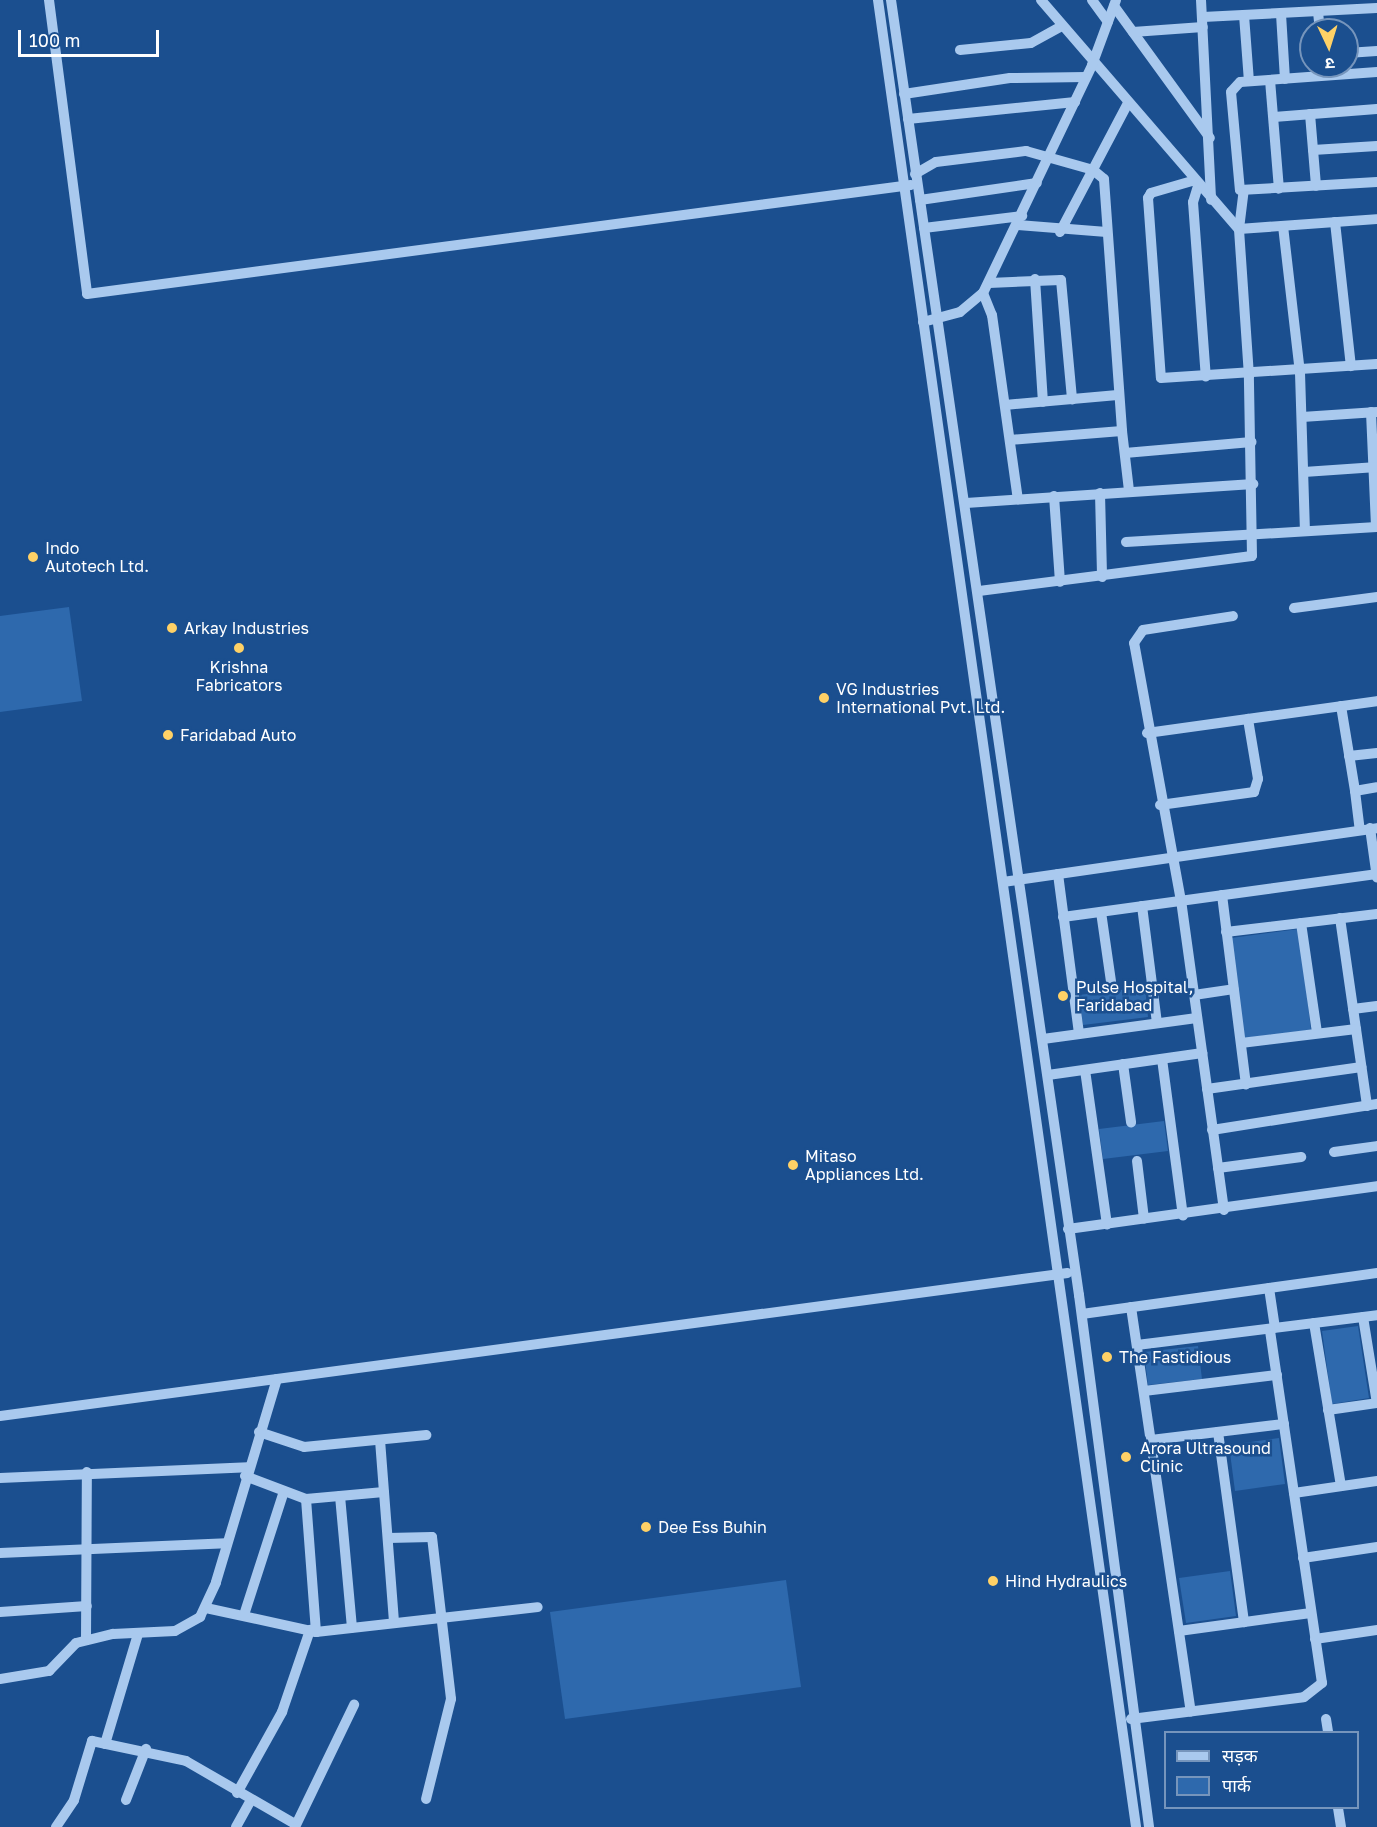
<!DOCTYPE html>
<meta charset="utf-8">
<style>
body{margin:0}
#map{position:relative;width:1377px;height:1827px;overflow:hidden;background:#1b4f8f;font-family:"Golos Text","Noto Sans Devanagari",sans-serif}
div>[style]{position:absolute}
.green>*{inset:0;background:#2e69ad}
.minor>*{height:10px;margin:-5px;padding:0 5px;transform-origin:5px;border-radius:5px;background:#a9c9ee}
.dots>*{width:16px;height:16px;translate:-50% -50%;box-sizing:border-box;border:3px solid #1b4f8f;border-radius:50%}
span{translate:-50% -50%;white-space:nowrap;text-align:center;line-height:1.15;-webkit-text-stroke:5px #1b4f8f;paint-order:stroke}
.poi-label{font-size:16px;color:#fff}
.left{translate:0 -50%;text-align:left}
.legend{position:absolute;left:1164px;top:1731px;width:195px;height:78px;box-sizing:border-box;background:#1b4f8f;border:2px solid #7695bc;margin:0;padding:8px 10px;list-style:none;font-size:18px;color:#fff}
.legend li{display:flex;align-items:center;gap:12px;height:30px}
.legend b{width:30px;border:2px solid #7695bc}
.north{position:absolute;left:1299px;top:18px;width:60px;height:60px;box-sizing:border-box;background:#1b4f8f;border:2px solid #7695bc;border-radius:50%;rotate:176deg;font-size:16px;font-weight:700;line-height:24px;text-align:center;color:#fff}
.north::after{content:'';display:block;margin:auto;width:21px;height:27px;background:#ffd166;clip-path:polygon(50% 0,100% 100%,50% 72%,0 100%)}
.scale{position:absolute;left:18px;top:30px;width:141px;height:27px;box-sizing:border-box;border:3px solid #fff;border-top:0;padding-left:8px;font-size:18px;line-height:21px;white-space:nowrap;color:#fff;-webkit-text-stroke:4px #1b4f8f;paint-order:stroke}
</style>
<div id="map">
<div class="green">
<div style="clip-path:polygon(69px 607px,82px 701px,0 712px,0 616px)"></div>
<div style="clip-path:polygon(1299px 929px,1311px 1030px,1244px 1038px,1231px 938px)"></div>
<div style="clip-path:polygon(1145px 987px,1148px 1017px,1083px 1025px,1079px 995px)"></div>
<div style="clip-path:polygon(1164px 1121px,1168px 1151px,1103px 1159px,1099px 1129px)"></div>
<div style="clip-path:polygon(1358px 1326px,1369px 1398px,1332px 1404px,1322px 1331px)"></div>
<div style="clip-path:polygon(1198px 1346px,1202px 1379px,1148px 1385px,1144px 1352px)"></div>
<div style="clip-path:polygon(1279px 1438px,1285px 1484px,1235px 1491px,1229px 1445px)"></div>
<div style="clip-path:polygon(1230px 1571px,1236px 1616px,1186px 1623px,1179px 1578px)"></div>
<div style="clip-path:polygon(786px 1580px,801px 1687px,565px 1719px,550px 1612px)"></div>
</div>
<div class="minor">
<div style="left:49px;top:0;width:296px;rotate:82.6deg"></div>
<div style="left:87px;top:294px;width:831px;rotate:-7.54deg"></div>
<div style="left:878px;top:0;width:1845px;rotate:81.96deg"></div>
<div style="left:891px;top:0;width:1309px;rotate:81.74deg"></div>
<div style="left:1079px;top:1295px;width:537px;rotate:82.5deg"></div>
<div style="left:1041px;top:0;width:303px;rotate:49.2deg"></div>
<div style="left:1239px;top:229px;width:138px;rotate:-4.1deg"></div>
<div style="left:1092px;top:0;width:27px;rotate:54deg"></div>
<div style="left:1201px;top:0;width:200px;rotate:87.1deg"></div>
<div style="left:1114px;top:6px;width:163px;rotate:54deg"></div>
<div style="left:1318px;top:12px;width:18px;rotate:84deg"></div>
<div style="left:1281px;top:14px;width:65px;rotate:86.5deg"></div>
<div style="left:1244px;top:15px;width:66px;rotate:85.7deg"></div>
<div style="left:1203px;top:17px;width:174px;rotate:-3deg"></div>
<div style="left:1133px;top:32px;width:70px;rotate:-4.1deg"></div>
<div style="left:960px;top:50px;width:71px;rotate:-5.6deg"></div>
<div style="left:1031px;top:43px;width:35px;rotate:-29deg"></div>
<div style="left:1347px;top:53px;width:30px;rotate:-4deg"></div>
<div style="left:1377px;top:72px;width:137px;rotate:175.8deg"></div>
<div style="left:1240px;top:82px;width:13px;rotate:132deg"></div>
<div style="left:1231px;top:92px;width:98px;rotate:84.8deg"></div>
<div style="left:1240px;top:190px;width:137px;rotate:-3.3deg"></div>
<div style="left:1270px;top:80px;width:109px;rotate:85.3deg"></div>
<div style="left:904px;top:94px;width:107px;rotate:-8.6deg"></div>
<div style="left:1010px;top:78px;width:76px;rotate:-0.8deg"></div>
<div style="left:1310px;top:114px;width:72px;rotate:85.2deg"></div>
<div style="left:1274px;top:117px;width:103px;rotate:-4.4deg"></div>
<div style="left:908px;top:119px;width:168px;rotate:-5.8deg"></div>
<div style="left:1313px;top:150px;width:64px;rotate:-3.6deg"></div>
<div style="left:915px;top:174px;width:24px;rotate:-30deg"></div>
<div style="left:936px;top:162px;width:91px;rotate:-7deg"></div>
<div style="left:1026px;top:151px;width:70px;rotate:15.8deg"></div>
<div style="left:1093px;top:170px;width:14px;rotate:39deg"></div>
<div style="left:1104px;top:179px;width:253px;rotate:85.9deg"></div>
<div style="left:1192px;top:181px;width:43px;rotate:163.7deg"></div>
<div style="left:1151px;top:193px;width:6px;rotate:121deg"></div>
<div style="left:1148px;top:198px;width:180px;rotate:85.9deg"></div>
<div style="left:1161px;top:378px;width:216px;rotate:-3.7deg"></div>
<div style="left:1198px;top:186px;width:17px;rotate:107deg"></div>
<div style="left:1193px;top:202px;width:175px;rotate:85.8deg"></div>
<div style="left:920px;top:200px;width:118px;rotate:-8.3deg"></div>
<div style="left:1335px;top:222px;width:145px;rotate:83.7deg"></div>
<div style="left:1018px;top:225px;width:89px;rotate:4.5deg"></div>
<div style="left:1283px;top:226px;width:148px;rotate:83.4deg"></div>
<div style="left:1300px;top:373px;width:158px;rotate:88.2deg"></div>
<div style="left:924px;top:228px;width:99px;rotate:-7deg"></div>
<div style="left:1060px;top:232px;width:144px;rotate:-62.2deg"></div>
<div style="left:1035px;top:279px;width:123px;rotate:86.3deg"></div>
<div style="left:989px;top:283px;width:72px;rotate:-2.4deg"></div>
<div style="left:1061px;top:280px;width:120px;rotate:84.7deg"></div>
<div style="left:983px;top:293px;width:24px;rotate:68deg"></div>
<div style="left:992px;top:315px;width:186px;rotate:82deg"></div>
<div style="left:923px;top:322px;width:38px;rotate:-15deg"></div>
<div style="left:960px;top:312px;width:30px;rotate:-40deg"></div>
<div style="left:983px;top:293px;width:253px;rotate:-64.4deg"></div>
<div style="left:1092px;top:65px;width:69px;rotate:-69.7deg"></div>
<div style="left:1005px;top:405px;width:113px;rotate:-5.1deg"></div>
<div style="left:1371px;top:412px;width:115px;rotate:87.5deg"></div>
<div style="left:1302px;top:417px;width:75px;rotate:-3.8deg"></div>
<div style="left:1010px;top:440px;width:112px;rotate:-4.6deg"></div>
<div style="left:1122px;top:431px;width:60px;rotate:83.3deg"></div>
<div style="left:1125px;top:453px;width:127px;rotate:-5deg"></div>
<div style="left:1304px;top:472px;width:73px;rotate:-3.9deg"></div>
<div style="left:1100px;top:493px;width:84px;rotate:88.6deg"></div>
<div style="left:1054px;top:496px;width:86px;rotate:86deg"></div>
<div style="left:966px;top:503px;width:288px;rotate:-3.8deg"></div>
<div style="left:1126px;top:542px;width:251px;rotate:-3.4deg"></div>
<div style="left:979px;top:591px;width:275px;rotate:-7.3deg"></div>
<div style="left:1252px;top:556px;width:180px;rotate:-91deg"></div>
<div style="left:1249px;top:376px;width:147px;rotate:-93.9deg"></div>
<div style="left:1239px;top:229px;width:38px;rotate:-83deg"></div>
<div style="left:1294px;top:608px;width:84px;rotate:-7.5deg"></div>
<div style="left:1341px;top:706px;width:86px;rotate:80.6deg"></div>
<div style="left:1355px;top:791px;width:22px;rotate:-10deg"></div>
<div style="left:1147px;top:733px;width:232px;rotate:-7.9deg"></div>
<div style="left:1349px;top:756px;width:28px;rotate:-6deg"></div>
<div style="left:1355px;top:791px;width:39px;rotate:83deg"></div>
<div style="left:1160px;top:805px;width:95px;rotate:-7.9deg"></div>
<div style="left:1254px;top:792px;width:14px;rotate:-73deg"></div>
<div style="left:1258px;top:779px;width:61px;rotate:-99.5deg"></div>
<div style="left:1370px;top:828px;width:50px;rotate:82deg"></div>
<div style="left:1058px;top:874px;width:161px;rotate:82.5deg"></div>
<div style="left:1003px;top:882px;width:378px;rotate:-8.2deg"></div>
<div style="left:1222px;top:895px;width:191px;rotate:82.8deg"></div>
<div style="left:1142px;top:906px;width:118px;rotate:82.7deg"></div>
<div style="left:1101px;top:912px;width:70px;rotate:81.8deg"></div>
<div style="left:1063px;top:917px;width:316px;rotate:-7.8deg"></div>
<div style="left:1340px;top:918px;width:190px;rotate:81.8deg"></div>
<div style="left:1301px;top:923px;width:111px;rotate:81.7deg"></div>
<div style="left:1226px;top:932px;width:152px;rotate:-6.8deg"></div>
<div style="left:1194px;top:995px;width:40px;rotate:-8.5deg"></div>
<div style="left:1353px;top:1009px;width:24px;rotate:-7deg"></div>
<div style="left:1043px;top:1039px;width:155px;rotate:-7.8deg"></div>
<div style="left:1241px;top:1043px;width:116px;rotate:-6.9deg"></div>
<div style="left:1162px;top:1059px;width:158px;rotate:82.4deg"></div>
<div style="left:1123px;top:1064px;width:59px;rotate:82.1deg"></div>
<div style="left:1085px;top:1070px;width:156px;rotate:81.9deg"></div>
<div style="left:1048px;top:1075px;width:156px;rotate:-8.1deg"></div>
<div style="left:1207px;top:1089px;width:156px;rotate:-8.1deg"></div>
<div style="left:1212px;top:1130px;width:167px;rotate:-9deg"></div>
<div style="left:1334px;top:1152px;width:43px;rotate:-7.9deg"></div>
<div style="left:1137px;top:1161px;width:58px;rotate:83.1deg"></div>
<div style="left:1218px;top:1168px;width:84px;rotate:-7.5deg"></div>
<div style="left:1224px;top:1210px;width:312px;rotate:-97.9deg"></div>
<div style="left:1181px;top:901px;width:262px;rotate:-100.3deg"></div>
<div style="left:1134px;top:643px;width:16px;rotate:-55deg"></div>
<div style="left:1143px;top:630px;width:91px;rotate:-8.8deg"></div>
<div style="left:1068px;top:1229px;width:312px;rotate:-7.9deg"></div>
<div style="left:1269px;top:1288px;width:40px;rotate:81.5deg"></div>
<div style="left:1131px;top:1307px;width:409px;rotate:81.6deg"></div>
<div style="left:1082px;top:1314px;width:298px;rotate:-7.9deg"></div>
<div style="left:1363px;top:1317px;width:87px;rotate:80.8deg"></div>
<div style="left:1314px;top:1323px;width:165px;rotate:80.6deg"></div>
<div style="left:1137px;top:1345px;width:242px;rotate:-7.1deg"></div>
<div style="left:1144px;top:1391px;width:134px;rotate:-6.9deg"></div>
<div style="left:1328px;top:1410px;width:49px;rotate:-8.1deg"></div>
<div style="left:0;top:1416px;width:1077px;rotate:-7.63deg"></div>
<div style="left:259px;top:1432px;width:47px;rotate:18.4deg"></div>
<div style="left:304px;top:1447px;width:123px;rotate:-5.6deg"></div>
<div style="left:1218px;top:1432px;width:192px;rotate:82.2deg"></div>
<div style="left:380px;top:1440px;width:181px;rotate:85.6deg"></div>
<div style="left:1151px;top:1440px;width:134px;rotate:-6.9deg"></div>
<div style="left:245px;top:1476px;width:65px;rotate:20.7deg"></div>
<div style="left:306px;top:1499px;width:78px;rotate:-5.1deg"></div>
<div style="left:0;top:1478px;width:248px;rotate:-2.5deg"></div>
<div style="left:1294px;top:1493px;width:84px;rotate:-8.2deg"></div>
<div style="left:340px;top:1496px;width:132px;rotate:84.8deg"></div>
<div style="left:388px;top:1538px;width:44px;rotate:-1.3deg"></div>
<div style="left:432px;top:1537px;width:163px;rotate:83.3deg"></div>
<div style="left:451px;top:1699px;width:103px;rotate:104deg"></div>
<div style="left:0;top:1553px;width:226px;rotate:-2.5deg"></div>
<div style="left:1303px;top:1558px;width:75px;rotate:-8.5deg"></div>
<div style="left:206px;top:1608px;width:113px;rotate:12.3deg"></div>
<div style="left:316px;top:1632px;width:133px;rotate:-94.3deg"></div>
<div style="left:0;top:1612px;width:87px;rotate:-3.9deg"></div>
<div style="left:244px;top:1615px;width:130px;rotate:-72.1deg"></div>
<div style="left:1179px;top:1631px;width:133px;rotate:-7.8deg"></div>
<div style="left:316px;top:1632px;width:223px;rotate:-6.4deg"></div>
<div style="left:1315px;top:1639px;width:63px;rotate:-8.3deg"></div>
<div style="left:86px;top:1640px;width:168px;rotate:-89.7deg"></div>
<div style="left:0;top:1679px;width:50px;rotate:-9.3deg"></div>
<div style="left:49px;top:1671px;width:39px;rotate:-46deg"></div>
<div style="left:76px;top:1643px;width:38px;rotate:-14deg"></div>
<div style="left:113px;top:1634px;width:62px;rotate:-2.8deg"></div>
<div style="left:175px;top:1631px;width:29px;rotate:-29deg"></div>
<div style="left:200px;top:1617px;width:38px;rotate:-65deg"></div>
<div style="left:216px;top:1582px;width:212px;rotate:-73.3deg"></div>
<div style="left:1131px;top:1719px;width:174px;rotate:-7.2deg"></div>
<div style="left:1304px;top:1697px;width:23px;rotate:-38deg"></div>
<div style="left:1322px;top:1683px;width:358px;rotate:-98.4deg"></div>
<div style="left:1326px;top:1719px;width:13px;rotate:81deg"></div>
<div style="left:105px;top:1744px;width:115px;rotate:-73.3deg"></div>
<div style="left:237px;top:1793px;width:93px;rotate:-60.9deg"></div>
<div style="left:282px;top:1712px;width:87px;rotate:-71.1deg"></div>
<div style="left:126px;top:1800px;width:55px;rotate:-68.6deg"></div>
<div style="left:1338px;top:1808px;width:19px;rotate:81deg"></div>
<div style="left:56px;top:1827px;width:32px;rotate:-56deg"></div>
<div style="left:74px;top:1800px;width:62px;rotate:-73deg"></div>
<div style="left:92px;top:1741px;width:96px;rotate:12deg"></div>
<div style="left:186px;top:1761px;width:126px;rotate:30deg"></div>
<div style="left:236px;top:1827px;width:31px;rotate:-61deg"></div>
<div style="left:295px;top:1827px;width:136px;rotate:-64.2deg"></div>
</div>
<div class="dots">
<div style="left:33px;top:557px;background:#ffd166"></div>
<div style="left:172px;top:628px;background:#ffd166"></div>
<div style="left:239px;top:648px;background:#ffd166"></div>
<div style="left:824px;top:698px;background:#ffd166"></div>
<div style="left:168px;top:735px;background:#ffd166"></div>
<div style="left:1063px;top:996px;background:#ffd166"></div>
<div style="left:793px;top:1165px;background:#ffd166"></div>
<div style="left:1107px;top:1357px;background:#ffd166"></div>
<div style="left:1126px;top:1457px;background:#ffd166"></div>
<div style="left:646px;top:1527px;background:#ffd166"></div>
<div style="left:993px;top:1581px;background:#ffd166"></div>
</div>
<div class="poi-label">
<span class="left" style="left:45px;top:557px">Indo<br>Autotech Ltd.</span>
<span class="left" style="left:184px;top:628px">Arkay Industries</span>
<span style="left:239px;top:676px">Krishna<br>Fabricators</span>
<span class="left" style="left:836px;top:698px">VG Industries<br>International Pvt. Ltd.</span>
<span class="left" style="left:180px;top:735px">Faridabad Auto</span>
<span class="left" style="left:1076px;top:996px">Pulse Hospital,<br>Faridabad</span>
<span class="left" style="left:805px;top:1165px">Mitaso<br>Appliances Ltd.</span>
<span class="left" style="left:1119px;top:1357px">The Fastidious</span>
<span class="left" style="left:1140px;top:1457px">Arora Ultrasound<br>Clinic</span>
<span class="left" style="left:658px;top:1527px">Dee Ess Buhin</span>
<span class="left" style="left:1005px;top:1581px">Hind Hydraulics</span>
</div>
<ul class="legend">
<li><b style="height:8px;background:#a9c9ee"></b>सड़क</li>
<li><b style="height:16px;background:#2e69ad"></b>पार्क</li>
</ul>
<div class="north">उ</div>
<div class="scale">100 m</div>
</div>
